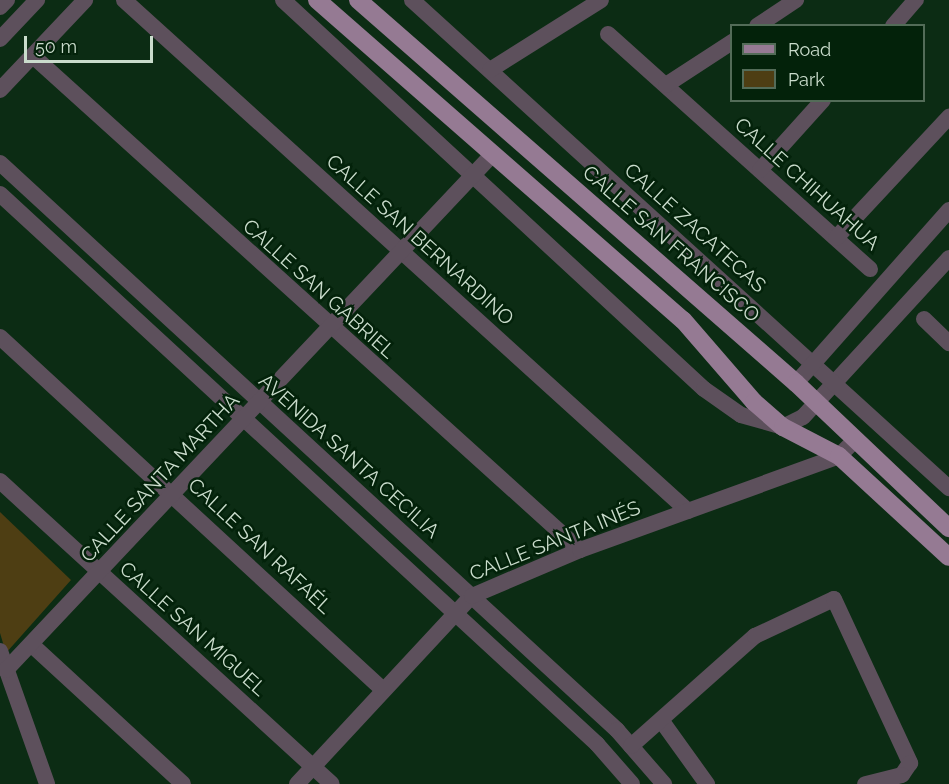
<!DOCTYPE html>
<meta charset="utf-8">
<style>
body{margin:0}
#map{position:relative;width:949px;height:784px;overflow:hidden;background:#0c2c14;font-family:Raleway,sans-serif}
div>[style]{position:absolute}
.green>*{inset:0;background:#4e3e13}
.minor>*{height:16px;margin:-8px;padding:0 8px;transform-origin:8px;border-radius:8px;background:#5d505c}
.major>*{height:18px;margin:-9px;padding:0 9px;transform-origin:9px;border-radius:9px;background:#957a93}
span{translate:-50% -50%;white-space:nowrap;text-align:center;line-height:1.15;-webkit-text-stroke:5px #03220a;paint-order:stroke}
.street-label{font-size:20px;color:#cadccc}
.legend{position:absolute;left:730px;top:24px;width:195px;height:78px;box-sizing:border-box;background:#03220a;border:2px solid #536c58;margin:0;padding:8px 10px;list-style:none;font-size:18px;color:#cadccc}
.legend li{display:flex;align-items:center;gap:12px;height:30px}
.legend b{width:30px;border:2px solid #536c58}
.scale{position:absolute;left:24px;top:36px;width:129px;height:27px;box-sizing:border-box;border:3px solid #cadccc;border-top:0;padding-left:8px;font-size:18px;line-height:21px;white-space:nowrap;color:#cadccc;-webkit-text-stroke:4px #03220a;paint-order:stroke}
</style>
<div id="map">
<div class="green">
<div style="clip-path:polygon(0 512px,71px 580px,6px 653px,0 633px)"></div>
</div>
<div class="minor">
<div style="left:124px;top:0;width:761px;rotate:42.18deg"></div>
<div style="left:283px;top:0;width:573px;rotate:42.74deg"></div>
<div style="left:704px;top:389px;width:45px;rotate:35.1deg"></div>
<div style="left:741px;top:415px;width:44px;rotate:15.9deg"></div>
<div style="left:783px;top:427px;width:22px;rotate:-27deg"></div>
<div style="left:803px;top:417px;width:216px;rotate:-47.4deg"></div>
<div style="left:412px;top:0;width:726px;rotate:42.26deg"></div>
<div style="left:0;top:7px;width:10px;rotate:-45deg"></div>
<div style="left:757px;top:26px;width:47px;rotate:-33.7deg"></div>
<div style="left:893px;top:26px;width:35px;rotate:-49deg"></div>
<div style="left:608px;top:34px;width:352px;rotate:41.9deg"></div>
<div style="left:0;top:39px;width:54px;rotate:-46.5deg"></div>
<div style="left:33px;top:56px;width:737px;rotate:42.09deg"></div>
<div style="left:490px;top:70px;width:131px;rotate:-32.2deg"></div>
<div style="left:666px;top:85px;width:79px;rotate:-33.1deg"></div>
<div style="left:0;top:90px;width:124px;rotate:-46.6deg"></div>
<div style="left:0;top:163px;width:838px;rotate:42.58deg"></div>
<div style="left:617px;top:730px;width:72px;rotate:49deg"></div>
<div style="left:760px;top:170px;width:94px;rotate:-48deg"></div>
<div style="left:0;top:194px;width:812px;rotate:42.65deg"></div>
<div style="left:597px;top:744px;width:53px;rotate:48.8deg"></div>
<div style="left:836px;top:238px;width:166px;rotate:-47deg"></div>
<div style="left:924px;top:319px;width:35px;rotate:44deg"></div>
<div style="left:0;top:337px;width:519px;rotate:42.66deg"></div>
<div style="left:796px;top:383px;width:231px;rotate:-48.5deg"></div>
<div style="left:0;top:481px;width:449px;rotate:42.4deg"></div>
<div style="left:32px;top:645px;width:205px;rotate:42.6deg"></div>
<div style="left:0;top:651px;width:141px;rotate:70.5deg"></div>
<div style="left:6px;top:670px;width:707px;rotate:-46.66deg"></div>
<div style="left:661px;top:720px;width:79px;rotate:54.3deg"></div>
<div style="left:631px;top:746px;width:166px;rotate:-41.6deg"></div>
<div style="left:755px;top:636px;width:87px;rotate:-25.1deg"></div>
<div style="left:834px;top:599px;width:181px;rotate:65.1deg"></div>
<div style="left:910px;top:763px;width:14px;rotate:124deg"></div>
<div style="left:902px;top:775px;width:38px;rotate:166deg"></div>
<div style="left:297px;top:784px;width:257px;rotate:-47.1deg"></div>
<div style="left:472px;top:596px;width:117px;rotate:-23.1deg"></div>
<div style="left:580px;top:550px;width:276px;rotate:-19.9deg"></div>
<div style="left:839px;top:456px;width:23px;rotate:-45deg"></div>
</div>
<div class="major">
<div style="left:317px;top:0;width:486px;rotate:41.2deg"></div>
<div style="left:683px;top:320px;width:108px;rotate:49.1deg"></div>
<div style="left:754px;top:402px;width:38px;rotate:41deg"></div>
<div style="left:783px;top:427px;width:63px;rotate:27.4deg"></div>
<div style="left:839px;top:456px;width:149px;rotate:42.6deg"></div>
<div style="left:358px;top:0;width:582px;rotate:41.17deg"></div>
<div style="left:796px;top:383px;width:211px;rotate:43.5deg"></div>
</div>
<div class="street-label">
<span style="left:807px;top:184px;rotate:42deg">CALLE CHIHUAHUA</span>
<span style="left:695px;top:228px;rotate:42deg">CALLE ZACATECAS</span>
<span style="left:420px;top:240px;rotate:42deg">CALLE SAN BERNARDINO</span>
<span style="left:671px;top:244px;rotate:41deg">CALLE SAN FRANCISCO</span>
<span style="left:319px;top:289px;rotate:42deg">CALLE SAN GABRIEL</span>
<span style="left:349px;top:456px;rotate:42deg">AVENIDA SANTA CECILIA</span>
<span style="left:160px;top:478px;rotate:-47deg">CALLE SANTA MARTHA</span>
<span style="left:555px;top:541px;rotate:-22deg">CALLE SANTA INÉS</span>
<span style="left:260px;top:546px;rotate:43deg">CALLE SAN RAFAÉL</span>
<span style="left:193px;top:629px;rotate:42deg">CALLE SAN MIGUEL</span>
</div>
<ul class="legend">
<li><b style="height:8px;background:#957a93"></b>Road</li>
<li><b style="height:16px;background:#4e3e13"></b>Park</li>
</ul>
<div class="scale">50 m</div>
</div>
